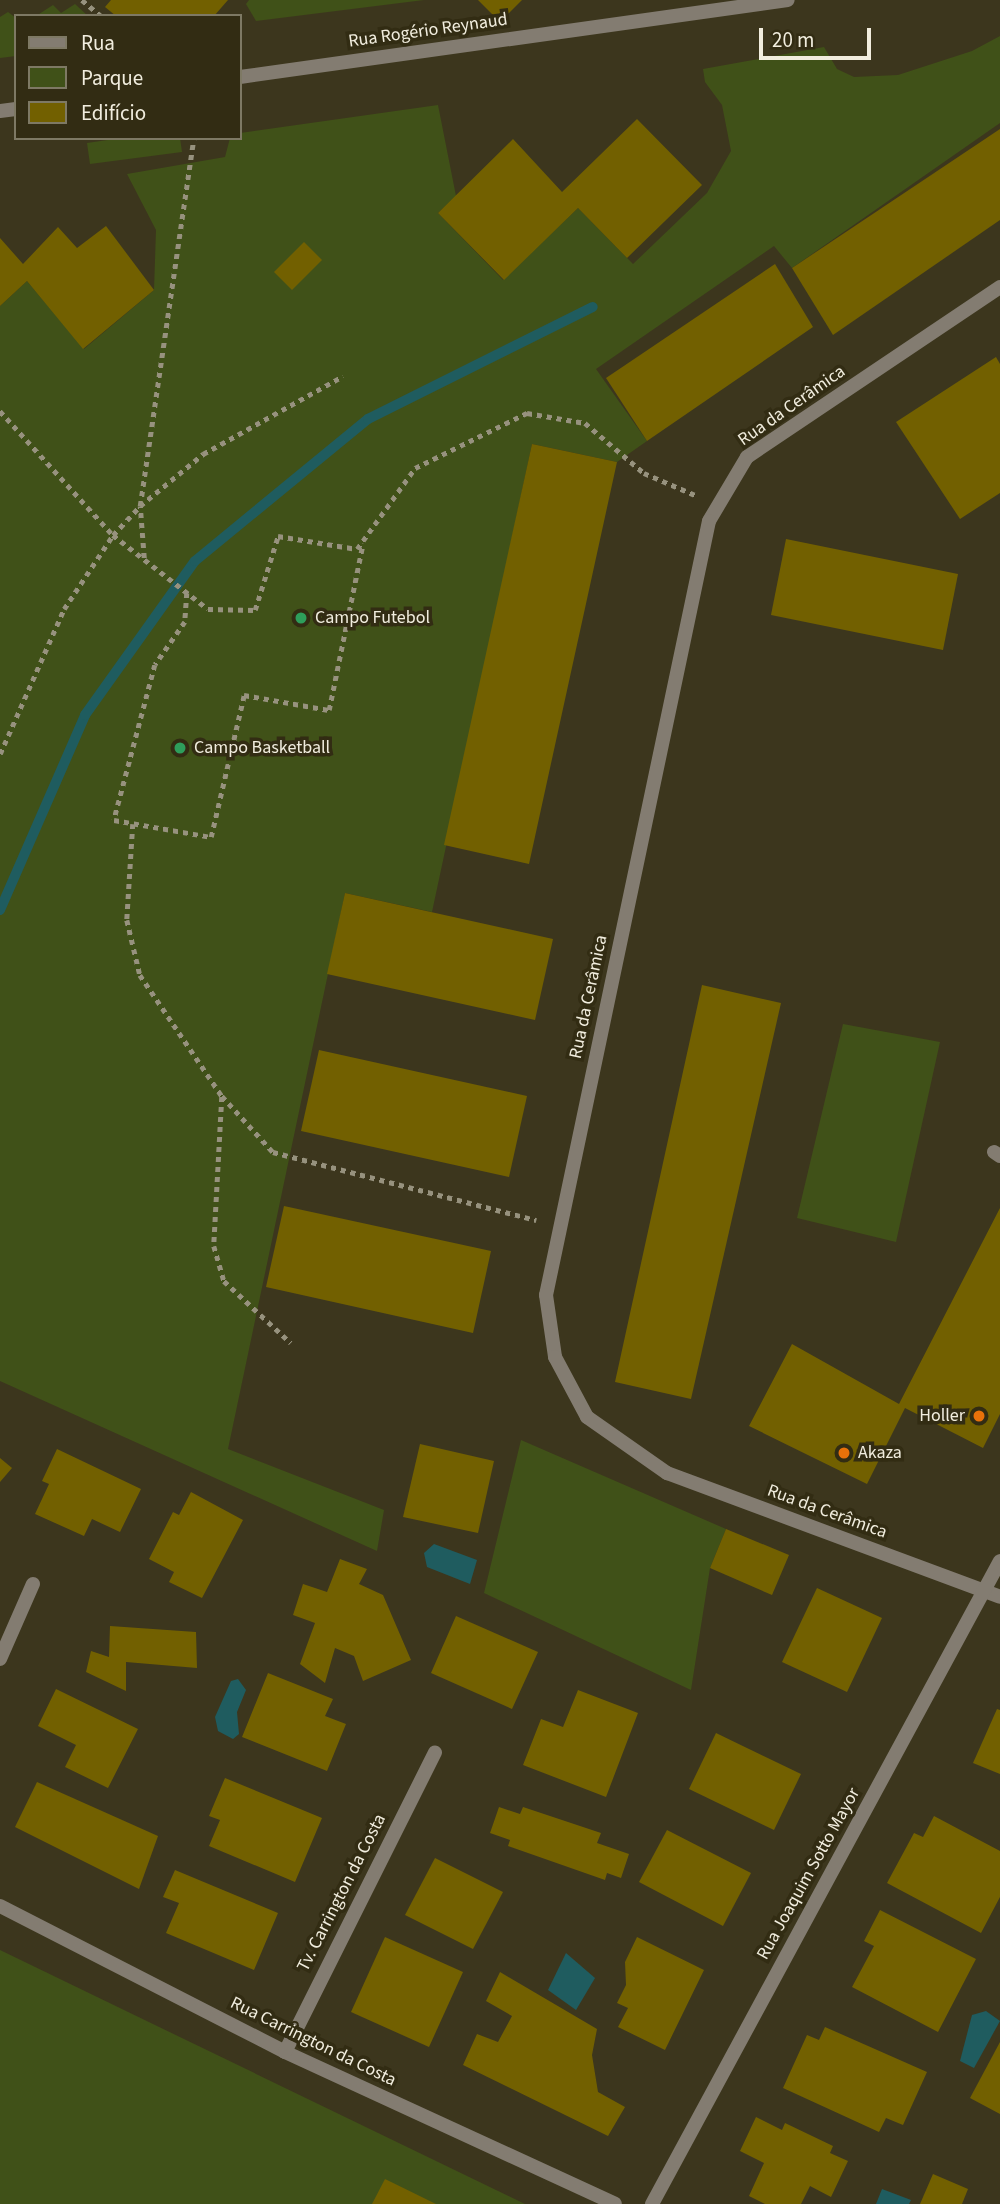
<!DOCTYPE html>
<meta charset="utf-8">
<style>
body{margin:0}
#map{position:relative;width:1000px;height:2204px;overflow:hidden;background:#3c361d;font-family:"Source Sans 3",sans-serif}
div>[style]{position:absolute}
.green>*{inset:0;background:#405118}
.water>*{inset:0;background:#1f5c5f}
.stream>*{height:10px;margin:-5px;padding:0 5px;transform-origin:5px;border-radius:5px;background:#1f5c5f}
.building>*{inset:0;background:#726000}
.path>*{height:4.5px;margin-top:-2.25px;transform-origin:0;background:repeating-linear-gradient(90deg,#97927e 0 5px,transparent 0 10px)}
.street>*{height:14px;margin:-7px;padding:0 7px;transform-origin:7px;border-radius:7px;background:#837c71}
.dots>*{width:19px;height:19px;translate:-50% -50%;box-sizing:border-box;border:4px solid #322c13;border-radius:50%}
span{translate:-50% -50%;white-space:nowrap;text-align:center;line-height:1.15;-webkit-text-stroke:7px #322c13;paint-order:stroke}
.street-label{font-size:18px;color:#f1edde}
.poi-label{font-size:18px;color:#f1edde}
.left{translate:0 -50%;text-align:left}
.right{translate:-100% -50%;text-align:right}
.legend{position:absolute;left:14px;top:14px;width:228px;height:126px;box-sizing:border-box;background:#322c13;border:2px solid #7e7964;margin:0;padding:9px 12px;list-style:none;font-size:21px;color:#f1edde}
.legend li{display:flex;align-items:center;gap:14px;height:35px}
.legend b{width:35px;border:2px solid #7e7964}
.scale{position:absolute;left:759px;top:28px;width:112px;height:32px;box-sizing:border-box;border:4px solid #f1edde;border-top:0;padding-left:9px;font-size:21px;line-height:24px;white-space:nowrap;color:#f1edde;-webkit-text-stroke:5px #322c13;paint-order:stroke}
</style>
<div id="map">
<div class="green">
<div style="clip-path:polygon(249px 0,424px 0,256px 21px,246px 4px)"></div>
<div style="clip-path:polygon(75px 4px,88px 16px,36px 16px,53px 5px,61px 13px)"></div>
<div style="clip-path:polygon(8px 12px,16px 18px,16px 56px,0 58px,0 17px)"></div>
<div style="clip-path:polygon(1000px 36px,1000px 123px,792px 268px,774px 246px,596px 369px,647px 441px,617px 462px,532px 444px,432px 912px,345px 893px,228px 1449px,384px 1510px,377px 1551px,0 1381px,0 306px,27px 281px,84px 349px,154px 290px,156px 230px,127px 174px,225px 157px,230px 138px,240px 138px,240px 133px,438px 105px,456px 196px,438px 213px,503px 280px,578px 208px,633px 264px,707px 193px,731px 151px,722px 105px,705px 82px,703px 69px,824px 47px,837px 69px,854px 77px,898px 75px,972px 51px)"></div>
<div style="clip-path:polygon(121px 138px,180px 138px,182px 152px,90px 164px,87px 143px)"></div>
<div style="clip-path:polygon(843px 1024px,940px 1042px,896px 1242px,797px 1218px)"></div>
<div style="clip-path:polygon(521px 1440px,726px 1529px,710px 1568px,691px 1690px,484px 1593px)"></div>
<div style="clip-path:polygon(0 1950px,525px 2204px,0 2204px)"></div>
</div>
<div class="water">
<div style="clip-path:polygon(434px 1544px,477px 1560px,470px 1584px,427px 1567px,424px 1553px)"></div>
<div style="clip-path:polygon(238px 1679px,246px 1690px,237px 1712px,239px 1734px,233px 1739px,218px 1731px,215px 1717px,231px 1681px)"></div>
<div style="clip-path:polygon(566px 1953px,595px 1978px,576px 2010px,548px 1990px)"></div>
<div style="clip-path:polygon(986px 2011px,1000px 2021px,974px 2068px,960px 2061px,972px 2015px)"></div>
<div style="clip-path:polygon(882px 2189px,911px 2200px,909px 2204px,876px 2204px)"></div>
</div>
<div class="stream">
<div style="left:0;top:910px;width:213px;rotate:-66.4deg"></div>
<div style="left:85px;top:715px;width:189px;rotate:-54.5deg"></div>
<div style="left:195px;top:561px;width:224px;rotate:-39.4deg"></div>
<div style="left:368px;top:419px;width:251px;rotate:-26.5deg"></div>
</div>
<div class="building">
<div style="clip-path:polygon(111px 0,228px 0,214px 16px,116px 16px,105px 7px)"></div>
<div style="clip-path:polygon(478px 0,522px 0,500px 22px)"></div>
<div style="clip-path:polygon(637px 119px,702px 185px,627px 258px,578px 208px,504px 280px,438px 213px,513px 139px,562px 192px)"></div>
<div style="clip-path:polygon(1000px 129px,1000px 220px,833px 335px,792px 268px)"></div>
<div style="clip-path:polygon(106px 226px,154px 290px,83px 349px,27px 281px,0 306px,0 238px,23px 264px,58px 227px,77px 248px)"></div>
<div style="clip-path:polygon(304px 242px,322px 260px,292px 290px,274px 272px)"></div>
<div style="clip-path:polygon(775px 264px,813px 327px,647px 441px,606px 378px)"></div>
<div style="clip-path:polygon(996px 357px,1000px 364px,1000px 493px,960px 519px,896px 422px)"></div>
<div style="clip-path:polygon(532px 444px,617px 462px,529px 864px,444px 845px)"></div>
<div style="clip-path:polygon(786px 539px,958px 574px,943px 650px,771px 615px)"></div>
<div style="clip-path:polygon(345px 893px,553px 939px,535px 1020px,327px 974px)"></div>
<div style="clip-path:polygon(702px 985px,781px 1003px,691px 1399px,615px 1382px)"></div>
<div style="clip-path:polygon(319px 1050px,527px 1096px,509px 1177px,301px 1131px)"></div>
<div style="clip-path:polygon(284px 1206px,491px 1251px,473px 1333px,266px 1287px)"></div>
<div style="clip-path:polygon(1000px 1208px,1000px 1414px,983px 1448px,905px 1408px,867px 1484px,749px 1426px,792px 1344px,899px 1404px)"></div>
<div style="clip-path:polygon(420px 1444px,494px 1461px,478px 1533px,403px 1517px)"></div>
<div style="clip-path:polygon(57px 1449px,141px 1489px,120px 1532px,92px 1519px,84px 1536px,35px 1514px,49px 1484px,42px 1481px)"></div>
<div style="clip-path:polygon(0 1458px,12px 1468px,0 1482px)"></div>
<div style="clip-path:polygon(191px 1492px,243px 1520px,202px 1598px,169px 1582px,174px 1572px,149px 1559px,173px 1512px,179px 1515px)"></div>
<div style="clip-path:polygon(726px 1529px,789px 1555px,772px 1595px,710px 1568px)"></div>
<div style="clip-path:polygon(340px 1559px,367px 1569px,359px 1584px,383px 1595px,411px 1660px,363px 1681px,354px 1656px,335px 1648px,325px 1683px,300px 1664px,315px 1623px,293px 1615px,303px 1584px,327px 1592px)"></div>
<div style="clip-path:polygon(817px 1588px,882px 1618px,847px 1692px,782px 1662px)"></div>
<div style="clip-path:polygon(456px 1616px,538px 1652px,512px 1709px,431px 1673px)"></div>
<div style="clip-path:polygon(110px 1626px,196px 1632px,197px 1668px,126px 1662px,126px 1691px,86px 1672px,91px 1651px,109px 1657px)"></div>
<div style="clip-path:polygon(268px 1673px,333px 1699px,325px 1716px,346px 1724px,327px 1771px,242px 1737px)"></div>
<div style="clip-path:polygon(56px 1689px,138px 1729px,108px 1788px,65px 1767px,76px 1745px,38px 1726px)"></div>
<div style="clip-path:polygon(578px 1690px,638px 1713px,606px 1797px,523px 1765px,541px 1719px,563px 1727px)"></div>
<div style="clip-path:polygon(997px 1709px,1000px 1710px,1000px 1774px,973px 1763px)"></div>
<div style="clip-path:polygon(716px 1733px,801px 1774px,774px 1830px,689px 1789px)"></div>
<div style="clip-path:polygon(225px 1778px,322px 1818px,295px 1882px,209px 1846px,220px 1820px,209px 1816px)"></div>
<div style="clip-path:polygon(37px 1782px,158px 1836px,139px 1889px,15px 1827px)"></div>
<div style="clip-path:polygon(499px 1807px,520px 1814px,523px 1807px,601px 1833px,597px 1843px,629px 1854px,621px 1878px,607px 1873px,605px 1880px,508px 1846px,510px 1840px,490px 1833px)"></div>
<div style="clip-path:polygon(934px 1816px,1000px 1851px,1000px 1897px,981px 1933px,887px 1883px,914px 1833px,923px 1837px)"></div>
<div style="clip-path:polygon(667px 1830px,751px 1873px,723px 1926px,639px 1882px)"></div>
<div style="clip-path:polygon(435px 1858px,503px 1892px,473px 1949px,405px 1915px)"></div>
<div style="clip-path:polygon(175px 1870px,278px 1913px,254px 1970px,166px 1933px,179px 1903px,163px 1897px)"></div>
<div style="clip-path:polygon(880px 1910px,976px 1959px,938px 2032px,852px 1987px,874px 1946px,864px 1941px)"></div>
<div style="clip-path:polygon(385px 1937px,463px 1972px,429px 2047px,351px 2012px)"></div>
<div style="clip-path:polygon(637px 1937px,704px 1970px,665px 2050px,618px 2027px,628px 2008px,617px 2003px,626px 1985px,625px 1962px)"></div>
<div style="clip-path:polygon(500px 1972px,597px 2029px,592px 2055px,598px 2092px,625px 2107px,608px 2136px,463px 2065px,477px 2034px,498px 2042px,512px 2016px,486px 2001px)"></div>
<div style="clip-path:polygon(825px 2027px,927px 2072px,903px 2125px,886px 2118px,879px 2132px,783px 2088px,807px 2035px,819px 2040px)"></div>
<div style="clip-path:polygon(1000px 2042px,1000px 2114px,970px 2098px)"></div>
<div style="clip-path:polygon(756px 2117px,782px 2130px,785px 2123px,833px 2146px,830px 2153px,848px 2161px,831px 2197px,810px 2186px,801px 2204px,765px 2204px,749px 2196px,764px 2163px,740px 2151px)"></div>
<div style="clip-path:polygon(933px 2174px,968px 2189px,962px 2204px,920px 2204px)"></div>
<div style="clip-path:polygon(385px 2179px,436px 2204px,372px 2204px)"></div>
</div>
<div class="path">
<div style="left:82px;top:0;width:25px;rotate:40deg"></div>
<div style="left:0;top:411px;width:168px;rotate:47.7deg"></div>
<div style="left:113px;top:535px;width:40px;rotate:-47deg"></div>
<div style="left:140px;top:506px;width:372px;rotate:-81.7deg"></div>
<div style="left:144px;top:558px;width:52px;rotate:-94.4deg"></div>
<div style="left:140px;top:506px;width:82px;rotate:-39.5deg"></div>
<div style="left:203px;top:454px;width:160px;rotate:-29.1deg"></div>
<div style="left:187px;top:593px;width:29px;rotate:94deg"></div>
<div style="left:185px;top:622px;width:52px;rotate:124.9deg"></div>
<div style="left:155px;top:665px;width:160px;rotate:104.8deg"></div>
<div style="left:114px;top:820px;width:98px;rotate:9.9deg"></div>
<div style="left:211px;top:837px;width:146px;rotate:-76.9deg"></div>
<div style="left:244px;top:695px;width:86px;rotate:10deg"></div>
<div style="left:329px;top:710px;width:170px;rotate:-78.5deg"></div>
<div style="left:0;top:754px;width:158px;rotate:-66.2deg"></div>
<div style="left:64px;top:609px;width:89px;rotate:-56.5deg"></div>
<div style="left:113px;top:535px;width:120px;rotate:37.9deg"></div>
<div style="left:208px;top:609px;width:47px;rotate:1.2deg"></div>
<div style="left:255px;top:610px;width:77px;rotate:-72.7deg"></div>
<div style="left:278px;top:536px;width:80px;rotate:9.3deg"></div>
<div style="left:357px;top:549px;width:100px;rotate:-54.4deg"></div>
<div style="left:415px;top:468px;width:125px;rotate:-26.2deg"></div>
<div style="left:527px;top:413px;width:59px;rotate:9.8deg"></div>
<div style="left:585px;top:423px;width:77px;rotate:40.3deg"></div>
<div style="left:644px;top:473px;width:56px;rotate:23.3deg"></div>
<div style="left:133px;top:824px;width:96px;rotate:93.6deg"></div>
<div style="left:127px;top:920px;width:57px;rotate:76.7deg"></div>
<div style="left:140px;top:975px;width:146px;rotate:55.9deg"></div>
<div style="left:222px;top:1096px;width:76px;rotate:47.7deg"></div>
<div style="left:273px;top:1152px;width:272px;rotate:14.5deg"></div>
<div style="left:222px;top:1097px;width:149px;rotate:93.1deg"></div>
<div style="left:214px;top:1246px;width:36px;rotate:74deg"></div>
<div style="left:224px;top:1281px;width:91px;rotate:42.8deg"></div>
</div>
<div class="street">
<div style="left:240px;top:77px;width:553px;rotate:-8deg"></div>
<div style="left:0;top:111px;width:16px;rotate:-7deg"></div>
<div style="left:1000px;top:287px;width:305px;rotate:146.1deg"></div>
<div style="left:747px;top:457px;width:74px;rotate:120.7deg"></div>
<div style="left:709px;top:521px;width:791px;rotate:101.89deg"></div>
<div style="left:546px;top:1295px;width:63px;rotate:81.7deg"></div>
<div style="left:555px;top:1357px;width:68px;rotate:61.9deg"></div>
<div style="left:587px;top:1417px;width:98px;rotate:35deg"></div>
<div style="left:667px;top:1473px;width:355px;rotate:20.4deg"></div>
<div style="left:994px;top:1152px;width:7px;rotate:34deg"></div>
<div style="left:0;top:1659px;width:82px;rotate:-66.3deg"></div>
<div style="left:0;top:1906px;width:320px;rotate:27.1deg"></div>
<div style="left:285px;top:2052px;width:363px;rotate:24.7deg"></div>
<div style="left:285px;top:2052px;width:335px;rotate:-63.4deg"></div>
<div style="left:652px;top:2204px;width:731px;rotate:-61.58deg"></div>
</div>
<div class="dots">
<div style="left:301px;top:618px;background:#2e9e5b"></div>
<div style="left:180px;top:748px;background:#2e9e5b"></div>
<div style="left:979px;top:1416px;background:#e8710a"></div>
<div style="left:844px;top:1453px;background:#e8710a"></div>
</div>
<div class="street-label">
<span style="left:428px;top:31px;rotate:-8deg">Rua Rogério Reynaud</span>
<span style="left:792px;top:406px;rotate:-35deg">Rua da Cerâmica</span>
<span style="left:589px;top:997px;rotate:-78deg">Rua da Cerâmica</span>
<span style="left:827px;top:1512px;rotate:20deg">Rua da Cerâmica</span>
<span style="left:809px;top:1874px;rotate:-61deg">Rua Joaquim Sotto Mayor</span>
<span style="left:342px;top:1893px;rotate:-63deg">Tv. Carrington da Costa</span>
<span style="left:313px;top:2042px;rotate:26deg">Rua Carrington da Costa</span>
</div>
<div class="poi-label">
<span class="left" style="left:315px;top:618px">Campo Futebol</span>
<span class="left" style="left:194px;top:748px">Campo Basketball</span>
<span class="right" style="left:965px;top:1416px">Holler</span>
<span class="left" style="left:858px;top:1453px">Akaza</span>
</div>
<ul class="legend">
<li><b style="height:9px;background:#837c71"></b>Rua</li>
<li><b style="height:19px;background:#405118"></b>Parque</li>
<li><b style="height:19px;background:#726000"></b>Edifício</li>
</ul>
<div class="scale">20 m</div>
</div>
